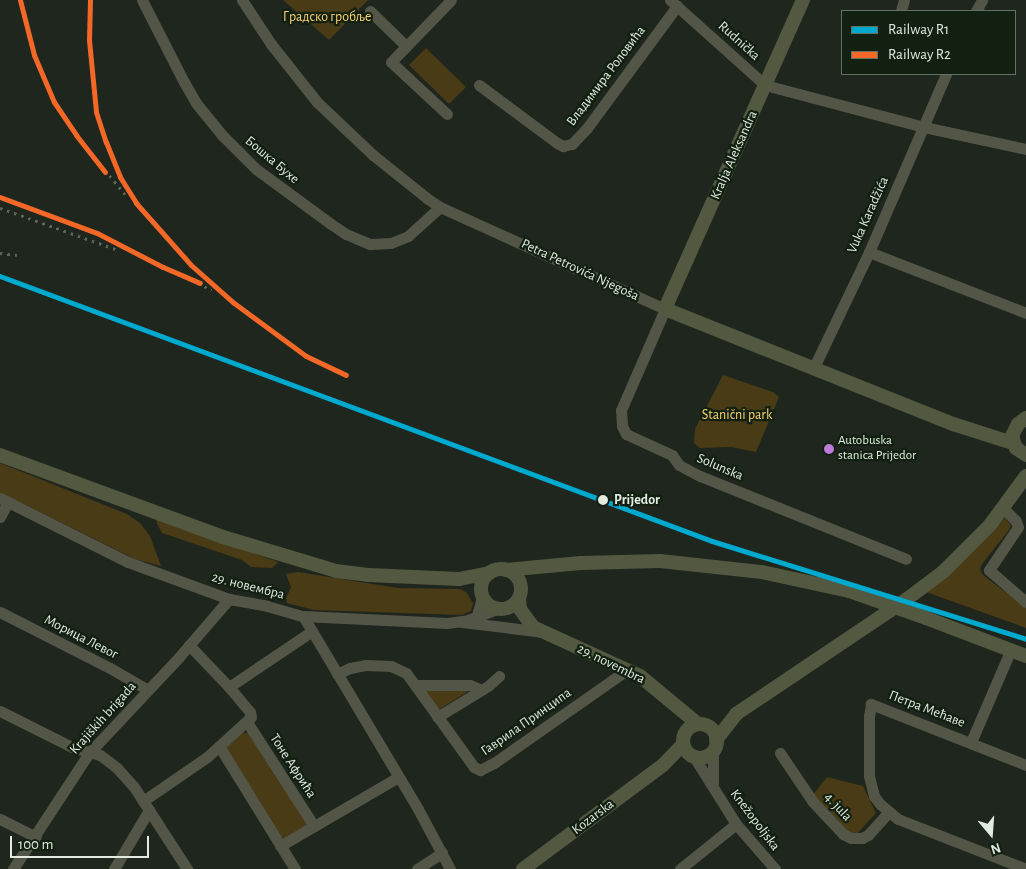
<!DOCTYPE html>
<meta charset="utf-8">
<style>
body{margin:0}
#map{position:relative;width:1026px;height:869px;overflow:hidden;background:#1e261e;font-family:"Alegreya Sans",sans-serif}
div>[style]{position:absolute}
.green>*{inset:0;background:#483b16}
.minor>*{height:11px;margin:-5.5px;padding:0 5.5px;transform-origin:5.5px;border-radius:5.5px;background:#535647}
.major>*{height:14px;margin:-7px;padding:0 7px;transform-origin:7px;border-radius:7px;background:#535840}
.major>.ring{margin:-7px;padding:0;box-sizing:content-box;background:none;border:14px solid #535840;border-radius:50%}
.rail>*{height:2.5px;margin-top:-1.25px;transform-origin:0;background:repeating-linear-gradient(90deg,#60655a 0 2.5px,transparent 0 7.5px)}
.major-bridge>*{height:14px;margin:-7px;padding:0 7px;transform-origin:7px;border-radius:7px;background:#535840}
.rail-1>*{height:5px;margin:-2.5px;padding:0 2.5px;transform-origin:2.5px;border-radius:2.5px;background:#00a9ce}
.rail-2>*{height:5px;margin:-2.5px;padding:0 2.5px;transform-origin:2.5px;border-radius:2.5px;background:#f36827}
.dots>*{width:14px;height:14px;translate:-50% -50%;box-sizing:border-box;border:2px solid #112010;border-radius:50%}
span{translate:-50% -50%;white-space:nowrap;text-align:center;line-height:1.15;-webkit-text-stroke:4.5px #112010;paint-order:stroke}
.bus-label{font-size:13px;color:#e1ebe0}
.left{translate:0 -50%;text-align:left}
.park-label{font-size:14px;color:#fdd270}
.street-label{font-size:14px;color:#e1ebe0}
.stop-label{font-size:14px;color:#e1ebe0;font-weight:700}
.legend{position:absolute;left:841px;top:10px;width:175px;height:65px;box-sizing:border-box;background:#112010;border:1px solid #647163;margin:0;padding:6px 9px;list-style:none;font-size:15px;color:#e1ebe0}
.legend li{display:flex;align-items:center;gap:10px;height:25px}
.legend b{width:25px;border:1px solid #647163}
.north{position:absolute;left:966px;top:809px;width:50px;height:50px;-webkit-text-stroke:4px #112010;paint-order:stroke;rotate:162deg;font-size:14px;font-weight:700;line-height:20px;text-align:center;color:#e1ebe0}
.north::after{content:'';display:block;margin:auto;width:18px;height:22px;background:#e1ebe0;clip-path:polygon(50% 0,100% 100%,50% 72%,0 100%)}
.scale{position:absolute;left:10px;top:836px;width:139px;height:22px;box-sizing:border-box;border:2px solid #e1ebe0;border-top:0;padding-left:6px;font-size:15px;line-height:18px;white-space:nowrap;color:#e1ebe0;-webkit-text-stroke:4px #112010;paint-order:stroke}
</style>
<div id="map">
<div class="green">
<div style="clip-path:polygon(283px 0,368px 0,329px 40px)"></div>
<div style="clip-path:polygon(426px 48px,466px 87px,449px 104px,409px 65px)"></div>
<div style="clip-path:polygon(723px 375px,773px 392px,779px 397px,756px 452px,731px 447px,700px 448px,694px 443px,695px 429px)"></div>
<div style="clip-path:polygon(0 463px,127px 514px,140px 523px,150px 536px,161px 566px,135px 559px,26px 505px,0 494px)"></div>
<div style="clip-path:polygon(156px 517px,278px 562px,272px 568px,251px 567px,242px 560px,162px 533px,157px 524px)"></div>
<div style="clip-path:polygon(1005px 518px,1011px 525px,1009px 530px,982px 564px,980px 569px,983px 575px,1026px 608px,1026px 628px,926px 592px,952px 571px)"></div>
<div style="clip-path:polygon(298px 572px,398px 588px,460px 589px,466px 592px,473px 603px,471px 611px,462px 615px,314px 610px,287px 603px,286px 598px,291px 587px,286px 574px)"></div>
<div style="clip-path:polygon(423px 690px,470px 690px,438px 710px)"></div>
<div style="clip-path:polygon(239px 732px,250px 733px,307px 819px,306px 829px,287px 839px,279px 836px,226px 751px,226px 743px)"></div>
<div style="clip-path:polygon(827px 777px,863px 786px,876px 813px,857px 834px,849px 834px,812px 796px)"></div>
</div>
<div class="minor">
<div style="left:142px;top:0;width:92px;rotate:62.9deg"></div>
<div style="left:184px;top:82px;width:24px;rotate:60deg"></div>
<div style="left:196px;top:103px;width:41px;rotate:50.9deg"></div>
<div style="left:222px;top:135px;width:48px;rotate:45deg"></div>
<div style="left:256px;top:169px;width:93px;rotate:36.3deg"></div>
<div style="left:331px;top:224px;width:18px;rotate:34deg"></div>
<div style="left:346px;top:234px;width:26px;rotate:23deg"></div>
<div style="left:370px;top:244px;width:21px;rotate:-3deg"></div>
<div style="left:391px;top:243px;width:18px;rotate:-22deg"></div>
<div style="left:408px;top:236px;width:43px;rotate:-42.2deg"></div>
<div style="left:242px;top:0;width:53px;rotate:56.6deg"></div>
<div style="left:271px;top:44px;width:74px;rotate:51.6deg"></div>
<div style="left:317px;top:102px;width:77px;rotate:43.4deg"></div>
<div style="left:373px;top:155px;width:70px;rotate:38.7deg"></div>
<div style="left:428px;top:199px;width:14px;rotate:34deg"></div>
<div style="left:440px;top:207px;width:247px;rotate:24.4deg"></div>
<div style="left:665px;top:309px;width:110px;rotate:113.5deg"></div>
<div style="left:621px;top:410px;width:16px;rotate:86deg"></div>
<div style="left:622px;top:426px;width:9px;rotate:63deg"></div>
<div style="left:626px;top:434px;width:51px;rotate:24.5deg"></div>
<div style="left:672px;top:455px;width:12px;rotate:55deg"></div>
<div style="left:679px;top:465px;width:24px;rotate:28deg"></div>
<div style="left:700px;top:476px;width:222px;rotate:21.9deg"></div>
<div style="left:670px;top:0;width:127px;rotate:41.8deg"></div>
<div style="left:765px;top:85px;width:164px;rotate:14.8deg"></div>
<div style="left:924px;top:127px;width:104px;rotate:12.2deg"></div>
<div style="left:370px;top:11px;width:50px;rotate:44.2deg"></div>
<div style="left:901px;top:11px;width:11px;rotate:-75deg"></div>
<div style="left:976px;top:11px;width:13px;rotate:-61deg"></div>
<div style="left:479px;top:85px;width:97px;rotate:36.6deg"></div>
<div style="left:557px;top:143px;width:7px;rotate:27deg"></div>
<div style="left:563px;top:146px;width:9px;rotate:-13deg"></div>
<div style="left:572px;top:144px;width:22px;rotate:-47deg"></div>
<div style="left:587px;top:128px;width:152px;rotate:-53.6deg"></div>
<div style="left:447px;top:114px;width:76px;rotate:-137.1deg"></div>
<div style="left:391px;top:62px;width:86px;rotate:-45.9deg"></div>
<div style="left:869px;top:252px;width:168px;rotate:21.2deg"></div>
<div style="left:814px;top:367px;width:127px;rotate:-64.4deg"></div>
<div style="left:869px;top:252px;width:194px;rotate:-66.6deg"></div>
<div style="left:0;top:498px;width:143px;rotate:26.6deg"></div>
<div style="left:128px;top:562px;width:108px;rotate:20.1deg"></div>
<div style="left:229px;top:599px;width:39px;rotate:10deg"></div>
<div style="left:267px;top:606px;width:37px;rotate:16deg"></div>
<div style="left:303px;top:616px;width:144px;rotate:2.8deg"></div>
<div style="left:447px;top:623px;width:21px;rotate:-8deg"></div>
<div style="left:468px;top:620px;width:30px;rotate:-21deg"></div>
<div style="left:1003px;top:508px;width:18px;rotate:45deg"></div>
<div style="left:1016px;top:521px;width:6px;rotate:72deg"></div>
<div style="left:1018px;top:527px;width:52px;rotate:124deg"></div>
<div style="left:989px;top:570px;width:49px;rotate:40.9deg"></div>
<div style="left:0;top:517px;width:17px;rotate:-62deg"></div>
<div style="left:0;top:612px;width:123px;rotate:27deg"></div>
<div style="left:110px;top:668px;width:44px;rotate:30.1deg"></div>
<div style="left:477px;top:615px;width:19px;rotate:-74deg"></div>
<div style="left:303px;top:616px;width:225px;rotate:59.2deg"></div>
<div style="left:418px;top:809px;width:68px;rotate:61.9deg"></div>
<div style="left:462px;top:622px;width:82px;rotate:7deg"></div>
<div style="left:337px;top:674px;width:14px;rotate:-25deg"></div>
<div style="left:350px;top:668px;width:15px;rotate:-11deg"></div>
<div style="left:365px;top:665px;width:26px;rotate:2deg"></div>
<div style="left:391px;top:666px;width:17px;rotate:25deg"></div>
<div style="left:406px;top:673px;width:15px;rotate:53deg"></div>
<div style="left:415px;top:685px;width:55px"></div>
<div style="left:470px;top:685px;width:12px;rotate:24deg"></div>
<div style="left:415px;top:685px;width:101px;rotate:54.3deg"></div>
<div style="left:474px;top:767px;width:7px;rotate:27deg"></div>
<div style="left:480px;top:770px;width:16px;rotate:-27deg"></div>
<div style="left:494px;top:763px;width:162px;rotate:-35deg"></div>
<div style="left:229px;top:687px;width:100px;rotate:-34deg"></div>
<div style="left:0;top:711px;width:80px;rotate:26.6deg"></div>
<div style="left:72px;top:747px;width:29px;rotate:16deg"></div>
<div style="left:100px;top:755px;width:21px;rotate:37deg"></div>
<div style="left:117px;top:768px;width:25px;rotate:48deg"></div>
<div style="left:134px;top:787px;width:98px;rotate:57.1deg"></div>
<div style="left:437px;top:717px;width:60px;rotate:-31.3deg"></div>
<div style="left:488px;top:686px;width:15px;rotate:-42deg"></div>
<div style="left:247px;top:722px;width:124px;rotate:57.2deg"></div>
<div style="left:971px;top:742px;width:101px;rotate:-66.7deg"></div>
<div style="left:219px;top:746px;width:145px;rotate:58.3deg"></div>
<div style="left:780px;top:753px;width:59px;rotate:56deg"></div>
<div style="left:813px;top:802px;width:44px;rotate:46.8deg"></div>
<div style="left:843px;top:834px;width:9px;rotate:27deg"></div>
<div style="left:851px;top:838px;width:11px"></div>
<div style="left:862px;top:838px;width:7px;rotate:-27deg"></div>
<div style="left:868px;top:835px;width:30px;rotate:-48deg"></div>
<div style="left:694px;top:757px;width:79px;rotate:57.9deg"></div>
<div style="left:736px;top:824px;width:60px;rotate:49.1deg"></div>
<div style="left:1026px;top:765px;width:167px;rotate:-158.5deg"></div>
<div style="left:871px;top:704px;width:12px;rotate:99deg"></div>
<div style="left:869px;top:716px;width:60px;rotate:90deg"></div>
<div style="left:869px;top:776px;width:21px;rotate:76deg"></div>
<div style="left:874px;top:796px;width:10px;rotate:53deg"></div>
<div style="left:880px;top:804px;width:23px;rotate:40deg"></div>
<div style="left:898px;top:819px;width:137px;rotate:21.3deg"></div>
<div style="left:713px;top:783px;width:32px;rotate:-90deg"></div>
<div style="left:143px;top:801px;width:78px;rotate:-34.5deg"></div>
<div style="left:207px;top:757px;width:59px;rotate:-42.3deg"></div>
<div style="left:251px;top:717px;width:5px;rotate:-101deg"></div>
<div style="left:250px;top:712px;width:33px;rotate:-130deg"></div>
<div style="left:229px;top:687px;width:58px;rotate:-133.6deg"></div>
<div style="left:0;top:819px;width:40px;rotate:26.6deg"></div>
<div style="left:280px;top:846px;width:137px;rotate:-30.3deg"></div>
<div style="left:13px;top:869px;width:139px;rotate:-56.8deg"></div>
<div style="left:89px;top:753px;width:132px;rotate:-46.8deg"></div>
<div style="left:179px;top:657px;width:77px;rotate:-49.2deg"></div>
<div style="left:114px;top:869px;width:69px;rotate:-59.3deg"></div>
<div style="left:417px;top:869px;width:30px;rotate:-33deg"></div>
<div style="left:680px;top:869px;width:72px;rotate:-38.8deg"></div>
</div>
<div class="major">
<div style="left:803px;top:0;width:338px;rotate:114.1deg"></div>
<div style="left:665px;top:309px;width:310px;rotate:21.8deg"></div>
<div style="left:953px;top:424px;width:63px;rotate:17.6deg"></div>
<div style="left:1026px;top:418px;width:10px;rotate:143deg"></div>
<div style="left:1018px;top:424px;width:13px;rotate:117deg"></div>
<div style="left:1012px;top:436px;width:13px;rotate:72deg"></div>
<div style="left:1016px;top:448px;width:12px;rotate:35deg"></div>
<div style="left:0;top:455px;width:238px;rotate:20.2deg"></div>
<div style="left:223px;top:537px;width:118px;rotate:16.7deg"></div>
<div style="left:336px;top:571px;width:32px;rotate:7deg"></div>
<div style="left:368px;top:575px;width:91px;rotate:2.5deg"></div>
<div style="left:459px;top:579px;width:31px;rotate:-11deg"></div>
<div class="ring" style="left:481px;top:569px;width:26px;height:26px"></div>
<div style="left:506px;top:570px;width:75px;rotate:-5.3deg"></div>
<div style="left:581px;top:563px;width:79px;rotate:-1.5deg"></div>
<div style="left:660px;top:561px;width:103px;rotate:6.2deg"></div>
<div style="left:762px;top:572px;width:89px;rotate:12.3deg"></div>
<div style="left:519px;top:599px;width:10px;rotate:84deg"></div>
<div style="left:520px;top:609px;width:22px;rotate:54deg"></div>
<div style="left:533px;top:627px;width:118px;rotate:24.6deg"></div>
<div style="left:640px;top:676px;width:75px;rotate:39.6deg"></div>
<div style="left:926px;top:618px;width:107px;rotate:20.8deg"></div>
<div class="ring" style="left:683px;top:724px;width:20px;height:20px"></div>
<div style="left:716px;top:740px;width:33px;rotate:-52deg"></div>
<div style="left:736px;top:714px;width:206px;rotate:-33.9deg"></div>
<div style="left:907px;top:599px;width:45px;rotate:-36.9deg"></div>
<div style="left:943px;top:572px;width:66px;rotate:-45deg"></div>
<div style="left:990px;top:525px;width:61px;rotate:-53.7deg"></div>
<div style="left:523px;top:869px;width:174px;rotate:-36.6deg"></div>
<div style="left:663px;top:765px;width:29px;rotate:-46deg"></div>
</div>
<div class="rail">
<div style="left:20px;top:0;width:57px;rotate:75.7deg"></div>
<div style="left:34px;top:55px;width:51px;rotate:66.9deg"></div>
<div style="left:54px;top:102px;width:40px;rotate:56deg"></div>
<div style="left:76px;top:135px;width:77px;rotate:50.3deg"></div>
<div style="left:90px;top:0;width:40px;rotate:91.4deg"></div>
<div style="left:89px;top:40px;width:72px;rotate:84.4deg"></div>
<div style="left:96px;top:112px;width:32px;rotate:72deg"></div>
<div style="left:106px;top:142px;width:38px;rotate:68deg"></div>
<div style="left:120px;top:177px;width:31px;rotate:58deg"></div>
<div style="left:136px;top:203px;width:83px;rotate:48.4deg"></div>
<div style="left:191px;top:265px;width:57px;rotate:41.5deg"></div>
<div style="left:234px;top:303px;width:89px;rotate:36.4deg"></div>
<div style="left:306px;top:356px;width:44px;rotate:25.4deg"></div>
<div style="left:0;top:197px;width:103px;rotate:20.4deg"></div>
<div style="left:97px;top:233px;width:128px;rotate:26.4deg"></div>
<div style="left:0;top:208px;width:125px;rotate:19.6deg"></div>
<div style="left:0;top:253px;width:17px;rotate:7deg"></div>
</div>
<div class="major-bridge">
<div style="left:849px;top:591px;width:82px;rotate:19.3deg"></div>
</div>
<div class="rail-1">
<div style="left:0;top:276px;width:760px;rotate:20.41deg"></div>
<div style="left:712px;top:541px;width:329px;rotate:17.3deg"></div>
</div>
<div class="rail-2">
<div style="left:20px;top:0;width:57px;rotate:75.7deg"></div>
<div style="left:34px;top:55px;width:51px;rotate:66.9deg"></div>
<div style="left:54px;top:102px;width:40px;rotate:56deg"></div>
<div style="left:76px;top:135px;width:47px;rotate:51.9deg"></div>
<div style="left:90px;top:0;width:40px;rotate:91.4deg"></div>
<div style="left:89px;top:40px;width:72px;rotate:84.4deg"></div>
<div style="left:96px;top:112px;width:32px;rotate:72deg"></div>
<div style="left:106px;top:142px;width:38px;rotate:68deg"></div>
<div style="left:120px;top:177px;width:31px;rotate:58deg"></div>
<div style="left:136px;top:203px;width:83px;rotate:48.4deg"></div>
<div style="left:191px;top:265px;width:57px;rotate:41.5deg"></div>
<div style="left:234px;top:303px;width:89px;rotate:36.4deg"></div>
<div style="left:306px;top:356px;width:44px;rotate:25.4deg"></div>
<div style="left:0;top:197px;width:103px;rotate:20.4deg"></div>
<div style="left:97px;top:233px;width:74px;rotate:27.3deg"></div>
<div style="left:163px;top:267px;width:40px;rotate:23.4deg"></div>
</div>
<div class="dots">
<div style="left:829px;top:449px;background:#bd7bd9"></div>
<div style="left:603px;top:500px;background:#e1ebe0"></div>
</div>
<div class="bus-label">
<span class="left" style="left:838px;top:449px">Autobuska<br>stanica Prijedor</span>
</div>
<div class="park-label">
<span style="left:327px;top:17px">Градско гробље</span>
<span style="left:737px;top:415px">Stanični park</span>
</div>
<div class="street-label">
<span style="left:739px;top:41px;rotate:42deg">Rudnička</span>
<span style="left:606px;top:76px;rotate:-53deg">Владимира Роловића</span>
<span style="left:734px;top:155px;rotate:-66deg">Kralja Aleksandra</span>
<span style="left:272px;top:160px;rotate:40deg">Бошка Бухе</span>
<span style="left:868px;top:215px;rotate:-66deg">Vuka Karadžića</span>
<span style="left:580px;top:270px;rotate:25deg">Petra Petrovića Njegoša</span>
<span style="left:720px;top:467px;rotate:23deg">Solunska</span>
<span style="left:248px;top:586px;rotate:14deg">29. новембра</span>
<span style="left:81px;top:637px;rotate:27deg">Морица Левог</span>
<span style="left:611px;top:664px;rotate:26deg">29. novembra</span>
<span style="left:927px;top:709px;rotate:21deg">Петра Мећаве</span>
<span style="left:103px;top:718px;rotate:-48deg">Krajiških brigada</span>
<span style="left:526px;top:722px;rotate:-35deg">Гаврила Принципа</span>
<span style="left:293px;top:766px;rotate:57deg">Тоне Афрића</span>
<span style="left:838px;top:807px;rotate:47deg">4. jula</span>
<span style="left:593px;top:817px;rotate:-37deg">Kozarska</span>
<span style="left:755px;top:820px;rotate:53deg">Knežopoljska</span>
</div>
<div class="stop-label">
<span class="left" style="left:614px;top:500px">Prijedor</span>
</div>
<ul class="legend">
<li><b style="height:6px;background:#00a9ce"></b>Railway R1</li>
<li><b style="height:6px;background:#f36827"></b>Railway R2</li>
</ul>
<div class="north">N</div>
<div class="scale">100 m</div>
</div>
